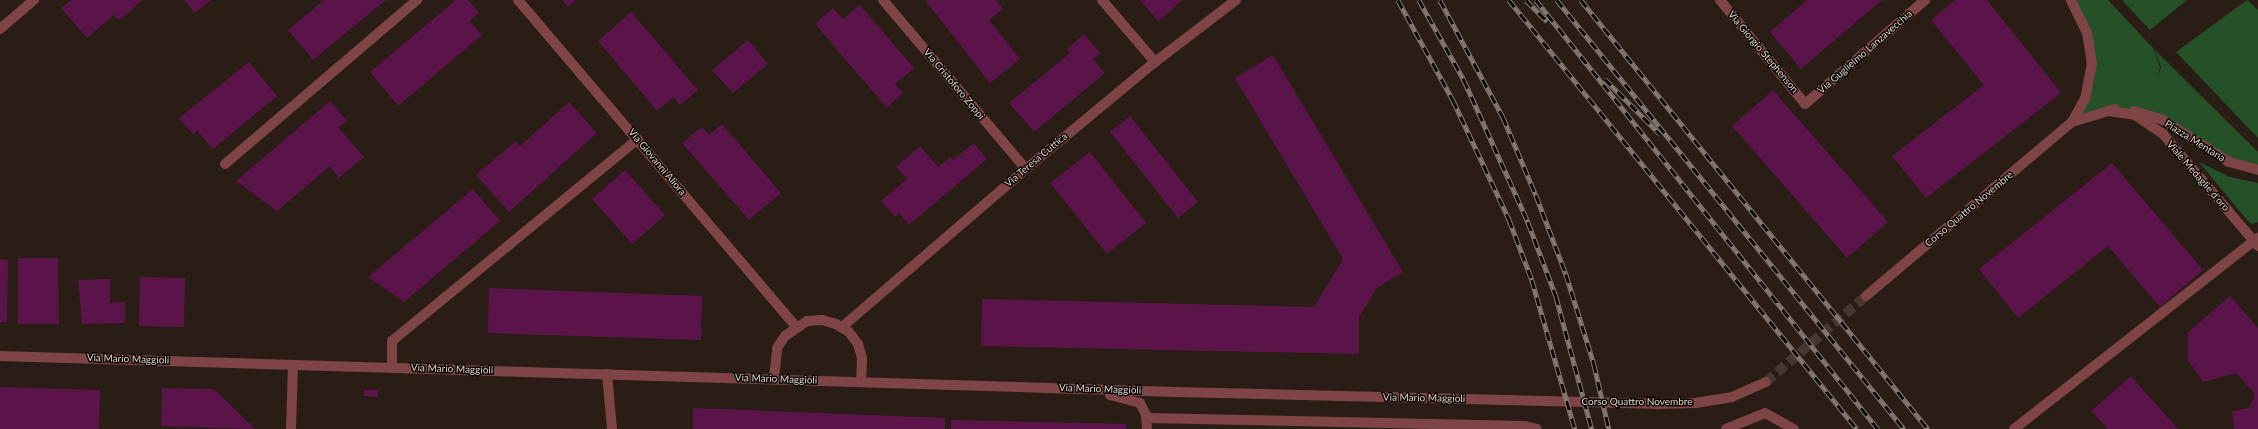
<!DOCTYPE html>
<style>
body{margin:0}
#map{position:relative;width:2258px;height:429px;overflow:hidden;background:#2a1d15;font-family:Lato,sans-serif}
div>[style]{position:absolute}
.green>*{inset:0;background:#245128}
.building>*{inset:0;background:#5b1449}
.minor-tunnel>*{height:10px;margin-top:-5px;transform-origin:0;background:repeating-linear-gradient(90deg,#453831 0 10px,transparent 0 15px)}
.minor>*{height:10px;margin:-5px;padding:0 5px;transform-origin:5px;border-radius:5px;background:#7f4445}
.rail>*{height:4.5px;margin-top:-2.25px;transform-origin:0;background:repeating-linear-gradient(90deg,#0e0906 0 9px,#857a73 0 18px);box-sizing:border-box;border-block:1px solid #857a73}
span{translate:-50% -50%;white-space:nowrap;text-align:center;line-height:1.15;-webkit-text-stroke:3px #0e0906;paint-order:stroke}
.street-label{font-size:10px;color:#dcd3ce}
</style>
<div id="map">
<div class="green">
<div style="clip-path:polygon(2074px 0,2108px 0,2153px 48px,2160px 67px,2156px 84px,2161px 67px,2154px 49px,2258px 152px,2258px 168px,2247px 166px,2133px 109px,2108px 109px,2075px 120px,2093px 73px)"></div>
<div style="clip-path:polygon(2122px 0,2187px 0,2150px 30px)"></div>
<div style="clip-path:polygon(2247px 0,2258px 10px,2258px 138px,2176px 52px)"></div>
<div style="clip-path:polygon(2199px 162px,2230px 177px,2258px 183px,2258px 222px,2252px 224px,2247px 220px)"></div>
</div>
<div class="building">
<div style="clip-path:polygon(71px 0,143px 0,119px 20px,114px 15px,87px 38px,61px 8px)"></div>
<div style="clip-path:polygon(184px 0,211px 0,195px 13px)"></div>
<div style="clip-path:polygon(324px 0,386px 0,313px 60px,288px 30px)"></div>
<div style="clip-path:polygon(456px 0,468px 0,479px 13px,469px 21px,482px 35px,398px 106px,370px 72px)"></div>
<div style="clip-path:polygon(562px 0,576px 0,568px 7px)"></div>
<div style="clip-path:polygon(925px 0,996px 0,1003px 9px,989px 20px,1020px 59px,990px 83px)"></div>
<div style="clip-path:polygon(1140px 0,1183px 0,1158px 21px)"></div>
<div style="clip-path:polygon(1807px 0,1882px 0,1801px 69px,1770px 32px)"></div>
<div style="clip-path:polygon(1955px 0,1987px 0,2061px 93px,1926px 198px,1892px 156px,1984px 85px,1931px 20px)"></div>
<div style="clip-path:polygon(860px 5px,914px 68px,895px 84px,903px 93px,887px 108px,815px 24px,833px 8px,843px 19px)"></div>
<div style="clip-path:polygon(631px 12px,698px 90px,680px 105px,674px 97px,657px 111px,598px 41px)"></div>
<div style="clip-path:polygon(1084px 34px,1101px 53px,1093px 59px,1105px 73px,1034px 132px,1009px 103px,1070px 53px,1067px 49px)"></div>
<div style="clip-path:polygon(748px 40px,768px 64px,733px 93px,712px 70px)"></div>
<div style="clip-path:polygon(1273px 55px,1403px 272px,1377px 288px,1359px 317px,1359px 354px,981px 346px,982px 299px,1314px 307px,1343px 259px,1235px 78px)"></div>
<div style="clip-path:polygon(249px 62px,277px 96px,213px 149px,197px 131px,193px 134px,179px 118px)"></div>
<div style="clip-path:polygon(1773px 90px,1888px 222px,1847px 258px,1732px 126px)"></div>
<div style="clip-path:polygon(330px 101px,347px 121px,338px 127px,364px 157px,339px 178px,330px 166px,277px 211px,236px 181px)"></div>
<div style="clip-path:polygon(569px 102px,597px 133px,509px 212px,476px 175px,516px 141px,520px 146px)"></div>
<div style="clip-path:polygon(1130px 116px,1198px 202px,1178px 218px,1110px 132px)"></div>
<div style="clip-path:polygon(722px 124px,781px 193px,749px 220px,682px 143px,702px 127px,709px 135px)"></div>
<div style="clip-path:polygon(974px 143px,987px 159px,909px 225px,899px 213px,895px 217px,881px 201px,907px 179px,896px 167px,920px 146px,938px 167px,950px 157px,953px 160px)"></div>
<div style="clip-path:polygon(1090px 152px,1146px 223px,1107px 254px,1050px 183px)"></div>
<div style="clip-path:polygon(2112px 163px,2203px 270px,2160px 307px,2108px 246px,2018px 318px,1979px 269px)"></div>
<div style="clip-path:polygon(625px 170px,665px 215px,632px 244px,592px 199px)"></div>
<div style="clip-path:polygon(473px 189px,500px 221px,404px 302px,368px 277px)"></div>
<div style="clip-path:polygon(18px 258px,58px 258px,59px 324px,18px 324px)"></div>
<div style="clip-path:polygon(0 259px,8px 260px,7px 322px,0 322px)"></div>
<div style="clip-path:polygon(140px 277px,185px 278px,184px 327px,139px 326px)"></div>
<div style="clip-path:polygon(110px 279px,110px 303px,125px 302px,125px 323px,82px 324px,78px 280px)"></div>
<div style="clip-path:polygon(489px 288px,702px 296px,701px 340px,488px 333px)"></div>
<div style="clip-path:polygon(2230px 296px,2258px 328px,2258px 429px,2234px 429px,2232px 411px,2249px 408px,2255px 394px,2236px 373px,2203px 382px,2188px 360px,2188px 332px)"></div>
<div style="clip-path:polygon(2131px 376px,2178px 429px,2108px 429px,2091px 411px)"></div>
<div style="clip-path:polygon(0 387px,100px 390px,99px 429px,0 429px)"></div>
<div style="clip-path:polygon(162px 388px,214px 389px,255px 429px,161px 426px)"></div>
<div style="clip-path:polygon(364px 390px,378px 390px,378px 397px,363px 396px)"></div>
<div style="clip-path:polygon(693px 408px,945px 418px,945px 429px,693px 429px)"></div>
<div style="clip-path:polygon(951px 420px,1126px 424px,1126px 429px,951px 429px)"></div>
</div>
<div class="minor-tunnel">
<div style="left:1766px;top:382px;width:132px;rotate:-40.7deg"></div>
</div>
<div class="minor">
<div style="left:518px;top:0;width:428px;rotate:49.6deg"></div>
<div style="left:883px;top:0;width:221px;rotate:49.8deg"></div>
<div style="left:1102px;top:0;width:82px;rotate:49.5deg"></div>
<div style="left:1720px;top:0;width:134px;rotate:50.7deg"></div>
<div style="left:1805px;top:104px;width:159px;rotate:-40.9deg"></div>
<div style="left:0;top:29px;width:45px;rotate:-40.5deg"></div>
<div style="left:2108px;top:111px;width:27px;rotate:8deg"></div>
<div style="left:2135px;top:115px;width:34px;rotate:34deg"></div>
<div style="left:2163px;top:134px;width:147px;rotate:49.7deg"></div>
<div style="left:2134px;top:111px;width:30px;rotate:17deg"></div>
<div style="left:2163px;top:120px;width:78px;rotate:32.5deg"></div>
<div style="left:2229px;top:162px;width:30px;rotate:15deg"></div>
<div style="left:2072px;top:122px;width:45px;rotate:-16.8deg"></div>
<div style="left:225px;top:164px;width:253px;rotate:-40.5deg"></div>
<div style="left:1866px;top:296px;width:270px;rotate:-40.2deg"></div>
<div style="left:2072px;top:122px;width:26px;rotate:-61deg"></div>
<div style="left:2085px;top:99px;width:36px;rotate:-79deg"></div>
<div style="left:2092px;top:64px;width:31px;rotate:-99deg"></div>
<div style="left:2087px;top:33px;width:37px;rotate:-116deg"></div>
<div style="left:842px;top:327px;width:243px;rotate:-40.7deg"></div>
<div style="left:1026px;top:169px;width:168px;rotate:-39.7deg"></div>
<div style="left:1155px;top:62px;width:102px;rotate:-37.4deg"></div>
<div style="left:0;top:356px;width:1177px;rotate:1.75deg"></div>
<div style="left:1176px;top:392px;width:478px;rotate:1.4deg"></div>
<div style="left:1654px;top:404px;width:41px;rotate:-1.4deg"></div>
<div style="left:1695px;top:403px;width:37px;rotate:-9deg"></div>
<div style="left:1732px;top:397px;width:37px;rotate:-24deg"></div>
<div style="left:392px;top:367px;width:26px;rotate:-90deg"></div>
<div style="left:392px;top:341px;width:318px;rotate:-39.4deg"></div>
<div style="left:607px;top:374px;width:55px;rotate:84.8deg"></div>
<div style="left:774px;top:379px;width:31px;rotate:-84deg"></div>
<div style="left:777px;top:348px;width:14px;rotate:-56deg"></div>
<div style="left:785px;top:336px;width:27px;rotate:-34deg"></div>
<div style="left:807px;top:321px;width:15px;rotate:-4deg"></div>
<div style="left:822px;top:320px;width:15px;rotate:16deg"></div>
<div style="left:836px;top:324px;width:15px;rotate:32deg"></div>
<div style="left:849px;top:332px;width:15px;rotate:53deg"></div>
<div style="left:858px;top:344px;width:15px;rotate:74deg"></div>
<div style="left:862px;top:358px;width:24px;rotate:92deg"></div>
<div style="left:1110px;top:395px;width:31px;rotate:15deg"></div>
<div style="left:1140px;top:403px;width:13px;rotate:63deg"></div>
<div style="left:1146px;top:415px;width:14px;rotate:86deg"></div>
<div style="left:1147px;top:418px;width:378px;rotate:1.2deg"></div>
<div style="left:1525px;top:426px;width:12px;rotate:14deg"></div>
<div style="left:291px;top:429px;width:64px;rotate:-88.2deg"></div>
<div style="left:1726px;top:429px;width:42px;rotate:-22.3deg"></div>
<div style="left:1765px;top:413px;width:33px;rotate:29deg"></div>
<div style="left:2014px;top:429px;width:310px;rotate:-38.1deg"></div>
</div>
<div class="rail">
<div style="left:1398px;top:0;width:114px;rotate:61.2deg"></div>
<div style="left:1453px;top:100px;width:132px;rotate:64.8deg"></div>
<div style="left:1509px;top:219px;width:65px;rotate:69.3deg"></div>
<div style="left:1532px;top:280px;width:155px;rotate:73.9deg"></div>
<div style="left:1419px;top:0;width:92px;rotate:60.6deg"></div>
<div style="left:1464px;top:80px;width:156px;rotate:65.7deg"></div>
<div style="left:1528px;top:222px;width:79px;rotate:69.3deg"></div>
<div style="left:1556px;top:296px;width:138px;rotate:74.9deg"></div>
<div style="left:1440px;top:0;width:133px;rotate:61.7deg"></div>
<div style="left:1503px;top:117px;width:85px;rotate:67.1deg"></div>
<div style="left:1536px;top:195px;width:85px;rotate:69.2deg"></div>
<div style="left:1566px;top:274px;width:94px;rotate:72.7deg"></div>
<div style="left:1594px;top:364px;width:67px;rotate:77deg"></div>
<div style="left:1509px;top:0;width:552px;rotate:50.95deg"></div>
<div style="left:1526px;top:0;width:30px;rotate:45deg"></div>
<div style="left:1536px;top:0;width:549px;rotate:51.44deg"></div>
<div style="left:1557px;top:0;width:552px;rotate:51.03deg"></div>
<div style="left:1581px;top:0;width:552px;rotate:51.03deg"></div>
<div style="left:1605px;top:79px;width:78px;rotate:45deg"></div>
</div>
<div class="street-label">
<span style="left:1763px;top:52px;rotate:50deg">Via Giorgio Stephenson</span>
<span style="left:1865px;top:52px;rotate:-41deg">Via Guglielmo Lanzavecchia</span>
<span style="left:954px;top:84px;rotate:50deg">Via Cristoforo Zoppi</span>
<span style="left:2195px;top:141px;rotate:32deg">Piazza Mentana</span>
<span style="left:1036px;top:160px;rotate:-40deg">Via Teresa Cuttica</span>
<span style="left:657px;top:162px;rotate:50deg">Via Giovanni Aliora</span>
<span style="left:2198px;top:176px;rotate:49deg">Viale Medaglie d'oro</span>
<span style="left:1969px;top:209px;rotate:-40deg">Corso Quattro Novembre</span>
<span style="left:128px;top:359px;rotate:2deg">Via Mario Maggioli</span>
<span style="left:452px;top:369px;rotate:2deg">Via Mario Maggioli</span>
<span style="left:776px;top:379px;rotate:2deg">Via Mario Maggioli</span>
<span style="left:1100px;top:389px;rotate:2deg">Via Mario Maggioli</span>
<span style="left:1424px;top:398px;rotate:1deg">Via Mario Maggioli</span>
<span style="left:1637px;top:402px">Corso Quattro Novembre</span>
</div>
</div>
